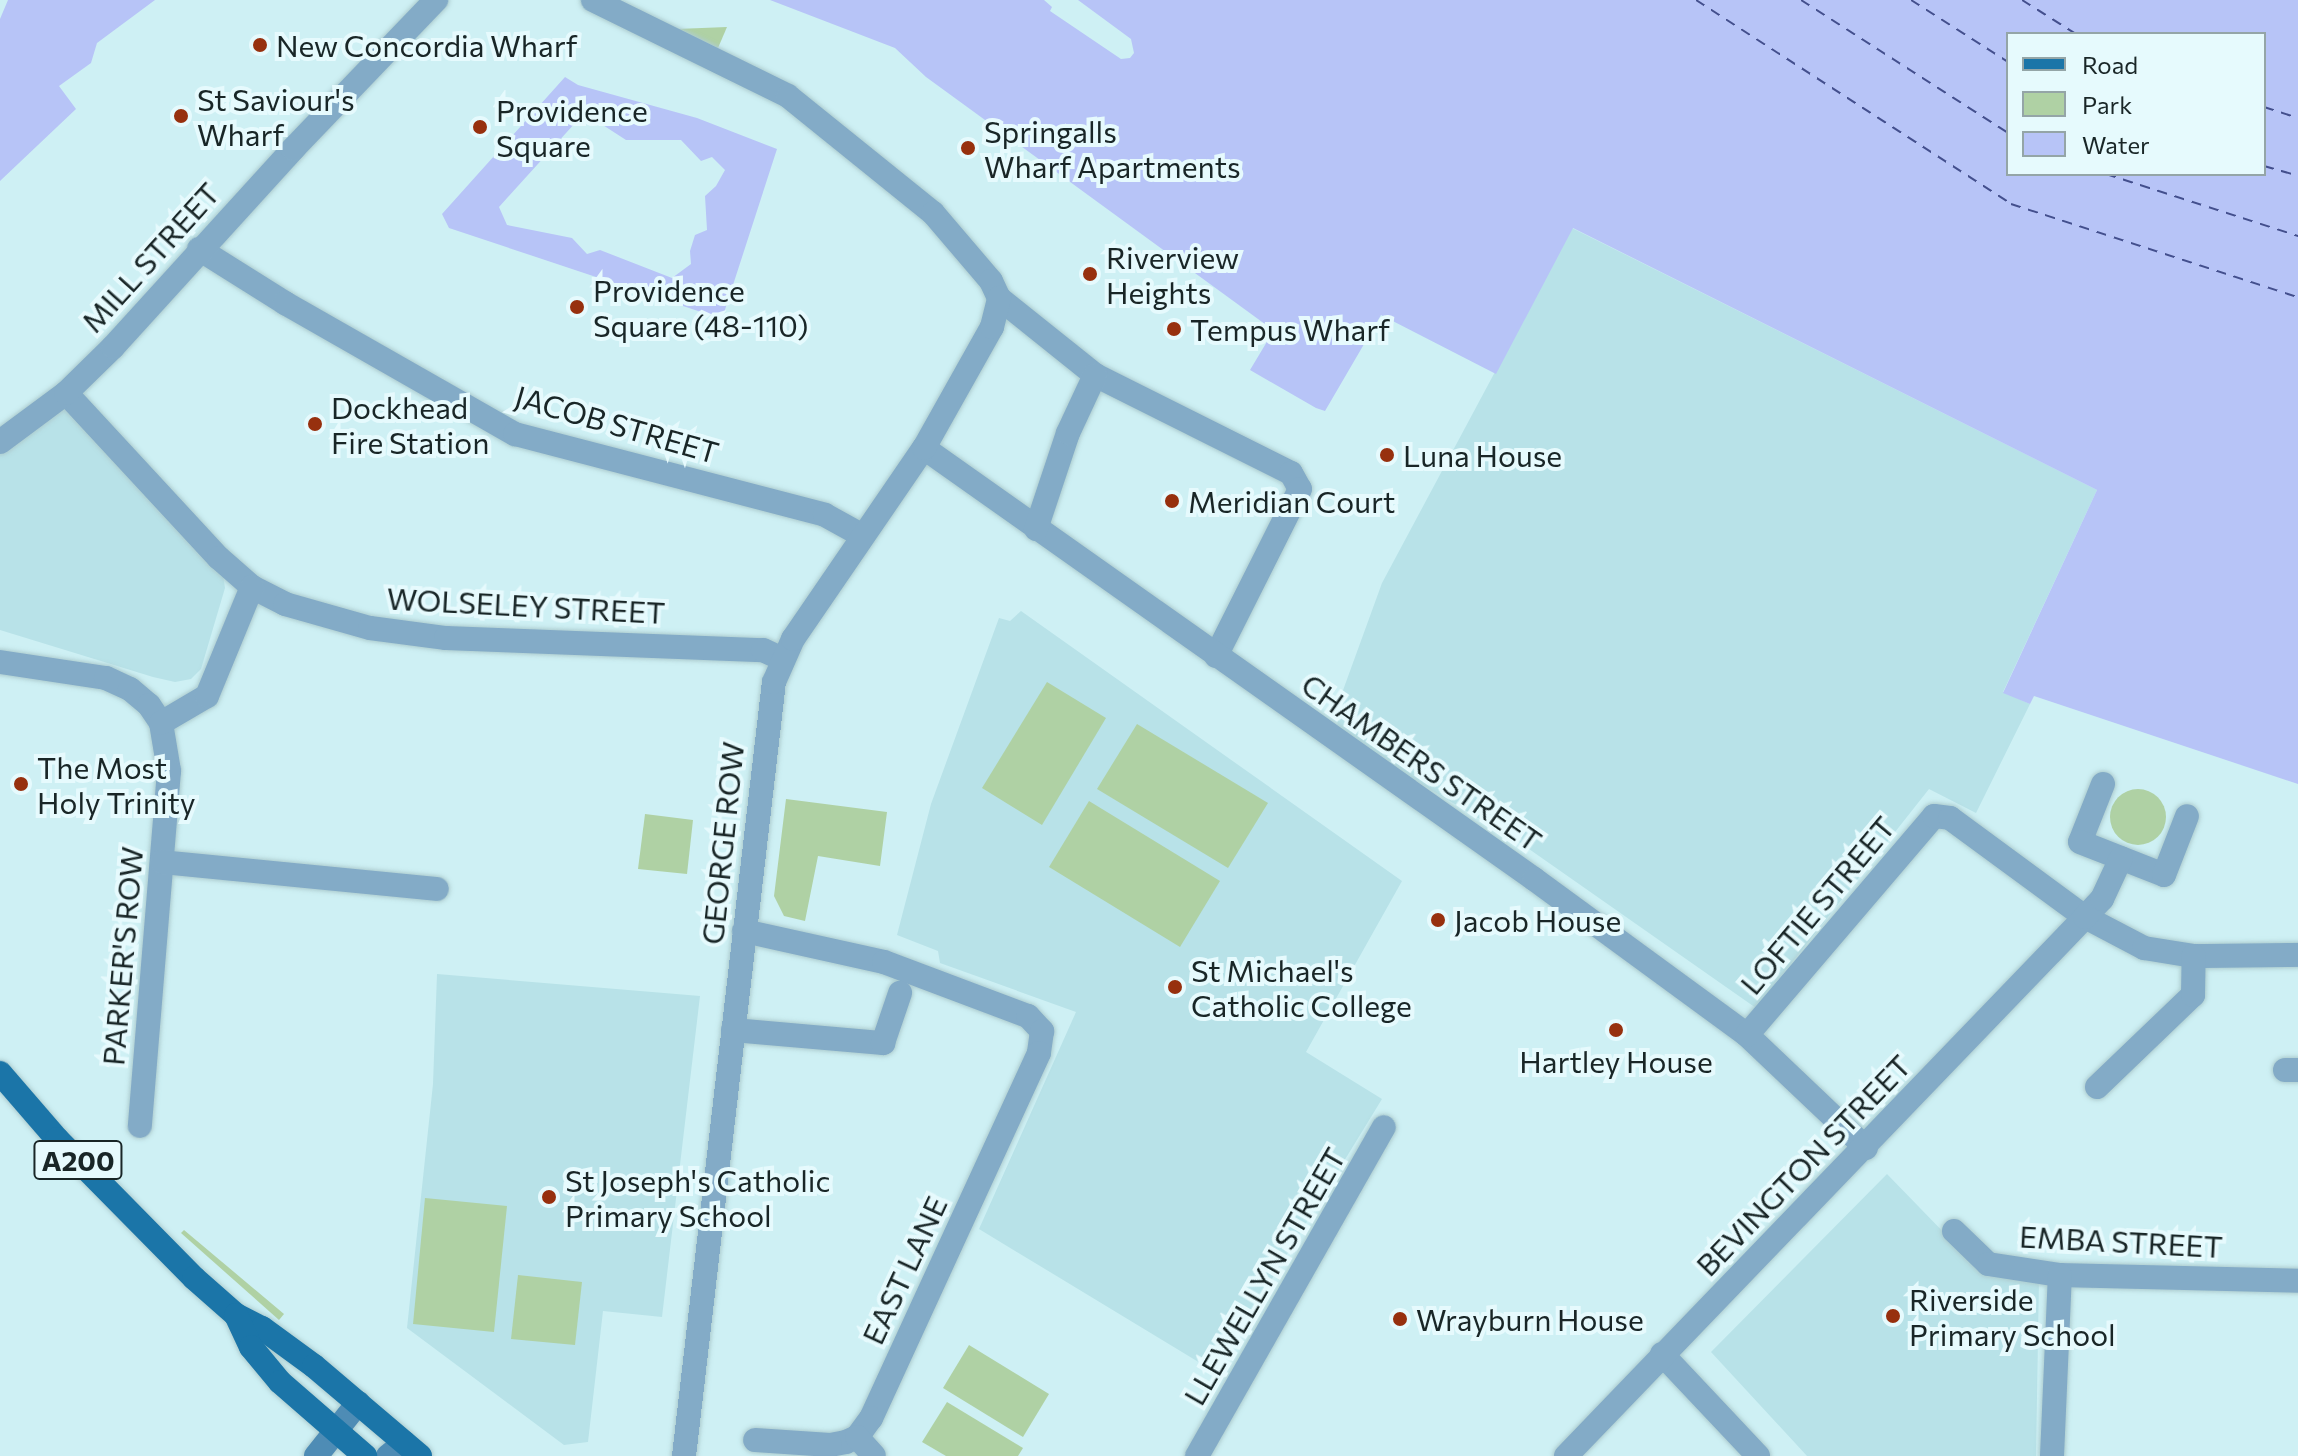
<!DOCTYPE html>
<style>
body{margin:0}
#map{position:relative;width:2298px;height:1456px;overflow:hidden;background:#cef0f4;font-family:Commissioner,sans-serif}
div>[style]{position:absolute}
.built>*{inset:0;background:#b8e2e8}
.green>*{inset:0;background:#afd1a4}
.round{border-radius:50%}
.water>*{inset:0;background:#b7c4f7}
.pier>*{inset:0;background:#cef0f4}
.ferry>*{height:2px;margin-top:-1px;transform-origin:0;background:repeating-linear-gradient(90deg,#434f8d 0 10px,transparent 0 18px)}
.roads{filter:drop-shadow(0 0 2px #adcccf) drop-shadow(0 0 2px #adcccf)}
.street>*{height:24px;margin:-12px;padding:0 12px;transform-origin:12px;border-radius:12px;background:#83abc7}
.secondary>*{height:24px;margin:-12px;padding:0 12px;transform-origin:12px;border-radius:12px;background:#4e8cb5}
.primary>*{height:24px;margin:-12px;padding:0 12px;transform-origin:12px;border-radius:12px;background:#1b75a8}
.dots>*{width:22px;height:22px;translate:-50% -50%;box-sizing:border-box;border:4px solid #e6fafd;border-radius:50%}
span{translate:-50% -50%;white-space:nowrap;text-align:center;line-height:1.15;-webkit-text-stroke:8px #e6fafd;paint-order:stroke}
.shield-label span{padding:2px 6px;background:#e6fafd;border:2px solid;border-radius:6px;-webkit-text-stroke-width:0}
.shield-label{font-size:28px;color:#192627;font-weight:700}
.poi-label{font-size:30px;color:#192627}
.left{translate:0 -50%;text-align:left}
.street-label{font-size:30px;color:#192627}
.legend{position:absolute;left:2006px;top:32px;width:260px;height:144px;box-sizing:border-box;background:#e6fafd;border:2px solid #94a5a7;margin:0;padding:10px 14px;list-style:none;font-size:24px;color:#192627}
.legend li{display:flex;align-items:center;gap:16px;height:40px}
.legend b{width:40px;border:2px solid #94a5a7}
</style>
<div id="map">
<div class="built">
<div style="clip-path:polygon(1572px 228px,2097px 490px,2003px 692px,2030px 704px,1976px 813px,1929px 789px,1756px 1008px,1522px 844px,1337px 734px,1338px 704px,1382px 583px)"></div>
<div style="clip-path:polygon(70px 407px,223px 575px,225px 588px,201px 669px,191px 679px,175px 682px,153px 677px,0 630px,0 450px,60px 409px)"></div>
<div style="clip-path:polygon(1021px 611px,1402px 881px,1306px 1052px,1382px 1099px,1215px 1372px,979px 1229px,1076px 1012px,940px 963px,938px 951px,897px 935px,931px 804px,999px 618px,1010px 621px)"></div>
<div style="clip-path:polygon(437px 974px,700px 996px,662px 1317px,603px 1311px,588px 1442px,564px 1445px,407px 1328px,433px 1084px)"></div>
<div style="clip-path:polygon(1887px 1174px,1986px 1276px,2039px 1279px,2036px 1456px,1807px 1456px,1711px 1352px)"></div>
</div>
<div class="green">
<div style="clip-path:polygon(727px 27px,718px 48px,677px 29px)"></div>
<div style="clip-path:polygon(1047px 682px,1106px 718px,1042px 825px,982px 788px)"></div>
<div style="clip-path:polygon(1137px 724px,1268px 803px,1228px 868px,1097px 789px)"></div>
<div class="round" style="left:2110px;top:789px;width:56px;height:56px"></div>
<div style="clip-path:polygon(786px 799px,887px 812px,880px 866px,818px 856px,805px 921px,784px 916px,774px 896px)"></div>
<div style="clip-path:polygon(1089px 801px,1220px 881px,1180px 947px,1049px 867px)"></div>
<div style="clip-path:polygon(645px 814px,693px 820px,687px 874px,638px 869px)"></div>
<div style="clip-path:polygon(425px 1198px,507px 1206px,494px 1332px,413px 1324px)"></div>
<div style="clip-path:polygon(184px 1230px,284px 1314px,279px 1320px,181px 1233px)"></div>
<div style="clip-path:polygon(518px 1275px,582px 1282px,575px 1345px,511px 1339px)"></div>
<div style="clip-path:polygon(969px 1345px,1049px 1394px,1023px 1437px,943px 1388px)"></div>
<div style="clip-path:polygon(947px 1402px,1023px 1448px,1018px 1456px,946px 1456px,922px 1442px)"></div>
</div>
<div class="water">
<div style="clip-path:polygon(8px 0,155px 0,97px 43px,91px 63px,59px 86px,76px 109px,0 181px,0 19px)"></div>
<div style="clip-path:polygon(evenodd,770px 0,2298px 0,2298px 784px,2034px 696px,2030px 704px,2003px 693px,2097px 490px,1573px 228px,1496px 374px,1381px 315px,1325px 411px,1316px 408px,1250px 370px,1271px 335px,1269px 327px,926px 77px,895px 48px,770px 0,2008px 34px,2264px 34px,2264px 174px,2008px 174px,2008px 34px)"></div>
<div style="clip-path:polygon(evenodd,565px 77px,578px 85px,697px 118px,777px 149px,722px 319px,449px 228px,442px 214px,565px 77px,592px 118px,626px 140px,681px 140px,701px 161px,712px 157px,725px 170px,716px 186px,705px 196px,707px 230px,695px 235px,690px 251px,691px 264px,672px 278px,600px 250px,587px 254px,572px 238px,507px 225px,499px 207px,576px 122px,592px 118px)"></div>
</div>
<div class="pier">
<div style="clip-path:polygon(1044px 0,1078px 0,1131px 39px,1134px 53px,1130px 58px,1121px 59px,1050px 11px,1052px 7px)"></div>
</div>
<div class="ferry">
<div style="left:1696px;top:0;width:375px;rotate:32.9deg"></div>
<div style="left:2011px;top:204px;width:302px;rotate:18deg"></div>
<div style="left:1801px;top:0;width:246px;rotate:32.7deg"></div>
<div style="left:1911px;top:0;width:115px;rotate:32.6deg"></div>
<div style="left:2022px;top:0;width:64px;rotate:32.2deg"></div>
<div style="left:2264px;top:107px;width:36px;rotate:18deg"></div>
<div style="left:2264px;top:166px;width:35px;rotate:16deg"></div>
<div style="left:2106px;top:174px;width:202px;rotate:17.9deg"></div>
</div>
<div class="roads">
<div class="street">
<div style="left:593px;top:0;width:217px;rotate:26.2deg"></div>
<div style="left:788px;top:96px;width:186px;rotate:38.9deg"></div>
<div style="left:933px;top:213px;width:89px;rotate:49.5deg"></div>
<div style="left:991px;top:281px;width:19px;rotate:65deg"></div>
<div style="left:999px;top:298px;width:123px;rotate:38.7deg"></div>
<div style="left:1095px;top:375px;width:219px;rotate:26.6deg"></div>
<div style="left:1291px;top:473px;width:18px;rotate:61deg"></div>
<div style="left:1300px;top:489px;width:187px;rotate:116.7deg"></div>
<div style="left:199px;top:249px;width:102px;rotate:32.1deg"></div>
<div style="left:285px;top:303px;width:265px;rotate:29.7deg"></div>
<div style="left:515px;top:434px;width:320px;rotate:14.6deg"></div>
<div style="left:825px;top:515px;width:43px;rotate:28.9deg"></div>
<div style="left:66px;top:393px;width:225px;rotate:47.2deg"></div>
<div style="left:219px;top:558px;width:44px;rotate:41.3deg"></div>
<div style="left:252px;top:587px;width:37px;rotate:27deg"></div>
<div style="left:285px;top:604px;width:88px;rotate:15.8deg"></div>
<div style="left:370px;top:628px;width:77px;rotate:7.5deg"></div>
<div style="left:446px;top:638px;width:317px;rotate:2.2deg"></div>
<div style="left:763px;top:650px;width:21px;rotate:25deg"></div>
<div style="left:0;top:442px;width:82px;rotate:-36.6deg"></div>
<div style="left:66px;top:393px;width:66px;rotate:-44.4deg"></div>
<div style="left:113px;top:347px;width:268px;rotate:-47.7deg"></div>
<div style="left:293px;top:149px;width:207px;rotate:-46.2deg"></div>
<div style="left:924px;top:448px;width:747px;rotate:35.24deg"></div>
<div style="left:1534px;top:879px;width:264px;rotate:36.2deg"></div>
<div style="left:1747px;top:1035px;width:164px;rotate:43.5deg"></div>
<div style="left:1036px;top:529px;width:101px;rotate:-71.6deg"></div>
<div style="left:1068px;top:433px;width:64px;rotate:-65deg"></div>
<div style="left:0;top:662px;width:107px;rotate:8.6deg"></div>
<div style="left:106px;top:678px;width:26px;rotate:25deg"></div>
<div style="left:130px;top:689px;width:25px;rotate:40deg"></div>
<div style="left:149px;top:705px;width:22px;rotate:56deg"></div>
<div style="left:161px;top:723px;width:49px;rotate:80.5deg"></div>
<div style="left:169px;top:771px;width:356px;rotate:94.7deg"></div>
<div style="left:161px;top:723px;width:53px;rotate:-30.4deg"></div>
<div style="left:207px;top:696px;width:118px;rotate:-67.6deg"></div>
<div style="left:2103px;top:784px;width:62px;rotate:111.6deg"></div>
<div style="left:2080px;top:842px;width:90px;rotate:21.4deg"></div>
<div style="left:2164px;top:875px;width:63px;rotate:-68.7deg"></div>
<div style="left:162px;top:862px;width:276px;rotate:5.6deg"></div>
<div style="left:744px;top:931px;width:143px;rotate:12.5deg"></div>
<div style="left:884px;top:962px;width:154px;rotate:20.6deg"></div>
<div style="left:1028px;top:1016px;width:21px;rotate:47deg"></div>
<div style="left:1042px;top:1031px;width:22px;rotate:98deg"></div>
<div style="left:1039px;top:1053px;width:402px;rotate:114.7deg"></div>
<div style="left:871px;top:1418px;width:24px;rotate:126deg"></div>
<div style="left:857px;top:1437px;width:12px;rotate:156deg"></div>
<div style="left:846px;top:1442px;width:16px;rotate:169deg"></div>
<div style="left:830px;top:1445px;width:75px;rotate:-176.2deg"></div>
<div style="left:733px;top:1030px;width:151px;rotate:5deg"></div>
<div style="left:883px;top:1043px;width:53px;rotate:-71.2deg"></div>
<div style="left:1747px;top:1035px;width:288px;rotate:-49.5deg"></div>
<div style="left:1934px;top:816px;width:16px;rotate:7deg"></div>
<div style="left:1950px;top:818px;width:167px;rotate:36.3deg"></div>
<div style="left:2085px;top:917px;width:67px;rotate:27.7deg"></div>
<div style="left:2144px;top:948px;width:51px;rotate:9.1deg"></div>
<div style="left:2194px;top:956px;width:104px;rotate:-0.6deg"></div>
<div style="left:2285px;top:1070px;width:13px"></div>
<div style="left:2097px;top:1087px;width:133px;rotate:-43.8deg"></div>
<div style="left:2193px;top:995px;width:39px;rotate:-89deg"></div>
<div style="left:1954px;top:1231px;width:47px;rotate:44.1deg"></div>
<div style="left:1988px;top:1264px;width:73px;rotate:8.7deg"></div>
<div style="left:2060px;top:1275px;width:238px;rotate:1.4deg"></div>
<div style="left:1662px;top:1354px;width:140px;rotate:46.7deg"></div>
<div style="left:857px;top:1437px;width:25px;rotate:48deg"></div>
<div style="left:684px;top:1456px;width:779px;rotate:-83.37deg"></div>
<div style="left:774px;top:682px;width:47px;rotate:-66.2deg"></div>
<div style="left:793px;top:639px;width:232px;rotate:-55.6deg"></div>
<div style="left:924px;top:448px;width:139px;rotate:-60.7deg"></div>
<div style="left:992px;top:327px;width:30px;rotate:-76deg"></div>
<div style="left:1197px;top:1456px;width:378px;rotate:-60.4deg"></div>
<div style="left:1566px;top:1456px;width:748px;rotate:-46.08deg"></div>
<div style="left:2085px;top:917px;width:25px;rotate:-47deg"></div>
<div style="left:2102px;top:899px;width:45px;rotate:-65.1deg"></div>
<div style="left:2052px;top:1456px;width:181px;rotate:-87.5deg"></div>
</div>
<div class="secondary">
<div style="left:316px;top:1456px;width:68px;rotate:-51.6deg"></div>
<div style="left:388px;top:1456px;width:21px;rotate:-39deg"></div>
</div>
<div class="primary">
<div style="left:0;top:1073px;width:87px;rotate:49.2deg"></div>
<div style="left:57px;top:1139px;width:195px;rotate:45.4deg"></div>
<div style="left:194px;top:1278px;width:56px;rotate:41.4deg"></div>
<div style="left:236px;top:1315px;width:29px;rotate:27deg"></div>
<div style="left:262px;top:1328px;width:64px;rotate:36.2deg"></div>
<div style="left:314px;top:1366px;width:139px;rotate:40.3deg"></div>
<div style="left:236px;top:1315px;width:35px;rotate:65deg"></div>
<div style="left:251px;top:1347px;width:45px;rotate:50.4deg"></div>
<div style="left:280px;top:1382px;width:113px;rotate:41deg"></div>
</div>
</div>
<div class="dots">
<div style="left:260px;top:45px;background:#97300e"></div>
<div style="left:181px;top:116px;background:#97300e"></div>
<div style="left:480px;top:127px;background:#97300e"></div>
<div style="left:968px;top:148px;background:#97300e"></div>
<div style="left:1090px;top:274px;background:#97300e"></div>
<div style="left:577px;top:307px;background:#97300e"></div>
<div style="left:1174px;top:329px;background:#97300e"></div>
<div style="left:315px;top:424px;background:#97300e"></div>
<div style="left:1387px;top:455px;background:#97300e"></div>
<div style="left:1172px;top:501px;background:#97300e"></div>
<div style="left:21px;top:784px;background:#97300e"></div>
<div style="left:1438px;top:920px;background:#97300e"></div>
<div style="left:1175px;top:987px;background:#97300e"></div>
<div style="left:1616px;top:1030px;background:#97300e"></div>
<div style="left:549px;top:1197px;background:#97300e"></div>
<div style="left:1893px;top:1316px;background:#97300e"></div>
<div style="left:1400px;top:1319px;background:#97300e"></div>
</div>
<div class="shield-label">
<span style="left:78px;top:1160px">A200</span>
</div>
<div class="poi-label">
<span class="left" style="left:276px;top:45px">New Concordia Wharf</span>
<span class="left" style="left:197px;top:116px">St Saviour's<br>Wharf</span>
<span class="left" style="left:496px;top:127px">Providence<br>Square</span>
<span class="left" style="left:984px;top:148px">Springalls<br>Wharf Apartments</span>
<span class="left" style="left:1106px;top:274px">Riverview<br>Heights</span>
<span class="left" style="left:593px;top:307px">Providence<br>Square (48-110)</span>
<span class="left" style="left:1190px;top:329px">Tempus Wharf</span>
<span class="left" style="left:331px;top:424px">Dockhead<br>Fire Station</span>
<span class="left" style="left:1403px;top:455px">Luna House</span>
<span class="left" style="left:1188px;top:501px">Meridian Court</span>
<span class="left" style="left:37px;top:784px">The Most<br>Holy Trinity</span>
<span class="left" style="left:1454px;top:920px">Jacob House</span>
<span class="left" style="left:1191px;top:987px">St Michael's<br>Catholic College</span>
<span style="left:1616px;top:1061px">Hartley House</span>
<span class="left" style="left:565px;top:1197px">St Joseph's Catholic<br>Primary School</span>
<span class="left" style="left:1909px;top:1316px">Riverside<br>Primary School</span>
<span class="left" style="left:1416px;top:1319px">Wrayburn House</span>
</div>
<div class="street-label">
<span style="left:150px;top:257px;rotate:-48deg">MILL STREET</span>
<span style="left:617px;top:424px;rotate:16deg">JACOB STREET</span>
<span style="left:526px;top:605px;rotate:3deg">WOLSELEY STREET</span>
<span style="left:1422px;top:762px;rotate:35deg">CHAMBERS STREET</span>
<span style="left:722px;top:843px;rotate:-84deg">GEORGE ROW</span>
<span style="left:1817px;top:905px;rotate:-50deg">LOFTIE STREET</span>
<span style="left:122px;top:956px;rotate:-85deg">PARKER'S ROW</span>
<span style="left:1803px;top:1165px;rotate:-46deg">BEVINGTON STREET</span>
<span style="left:2121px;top:1241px;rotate:3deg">EMBA STREET</span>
<span style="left:904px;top:1270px;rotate:-65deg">EAST LANE</span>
<span style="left:1264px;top:1276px;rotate:-60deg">LLEWELLYN STREET</span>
</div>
<ul class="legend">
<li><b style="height:10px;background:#1b75a8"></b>Road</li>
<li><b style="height:22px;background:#afd1a4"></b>Park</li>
<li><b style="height:22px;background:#b7c4f7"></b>Water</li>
</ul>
</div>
